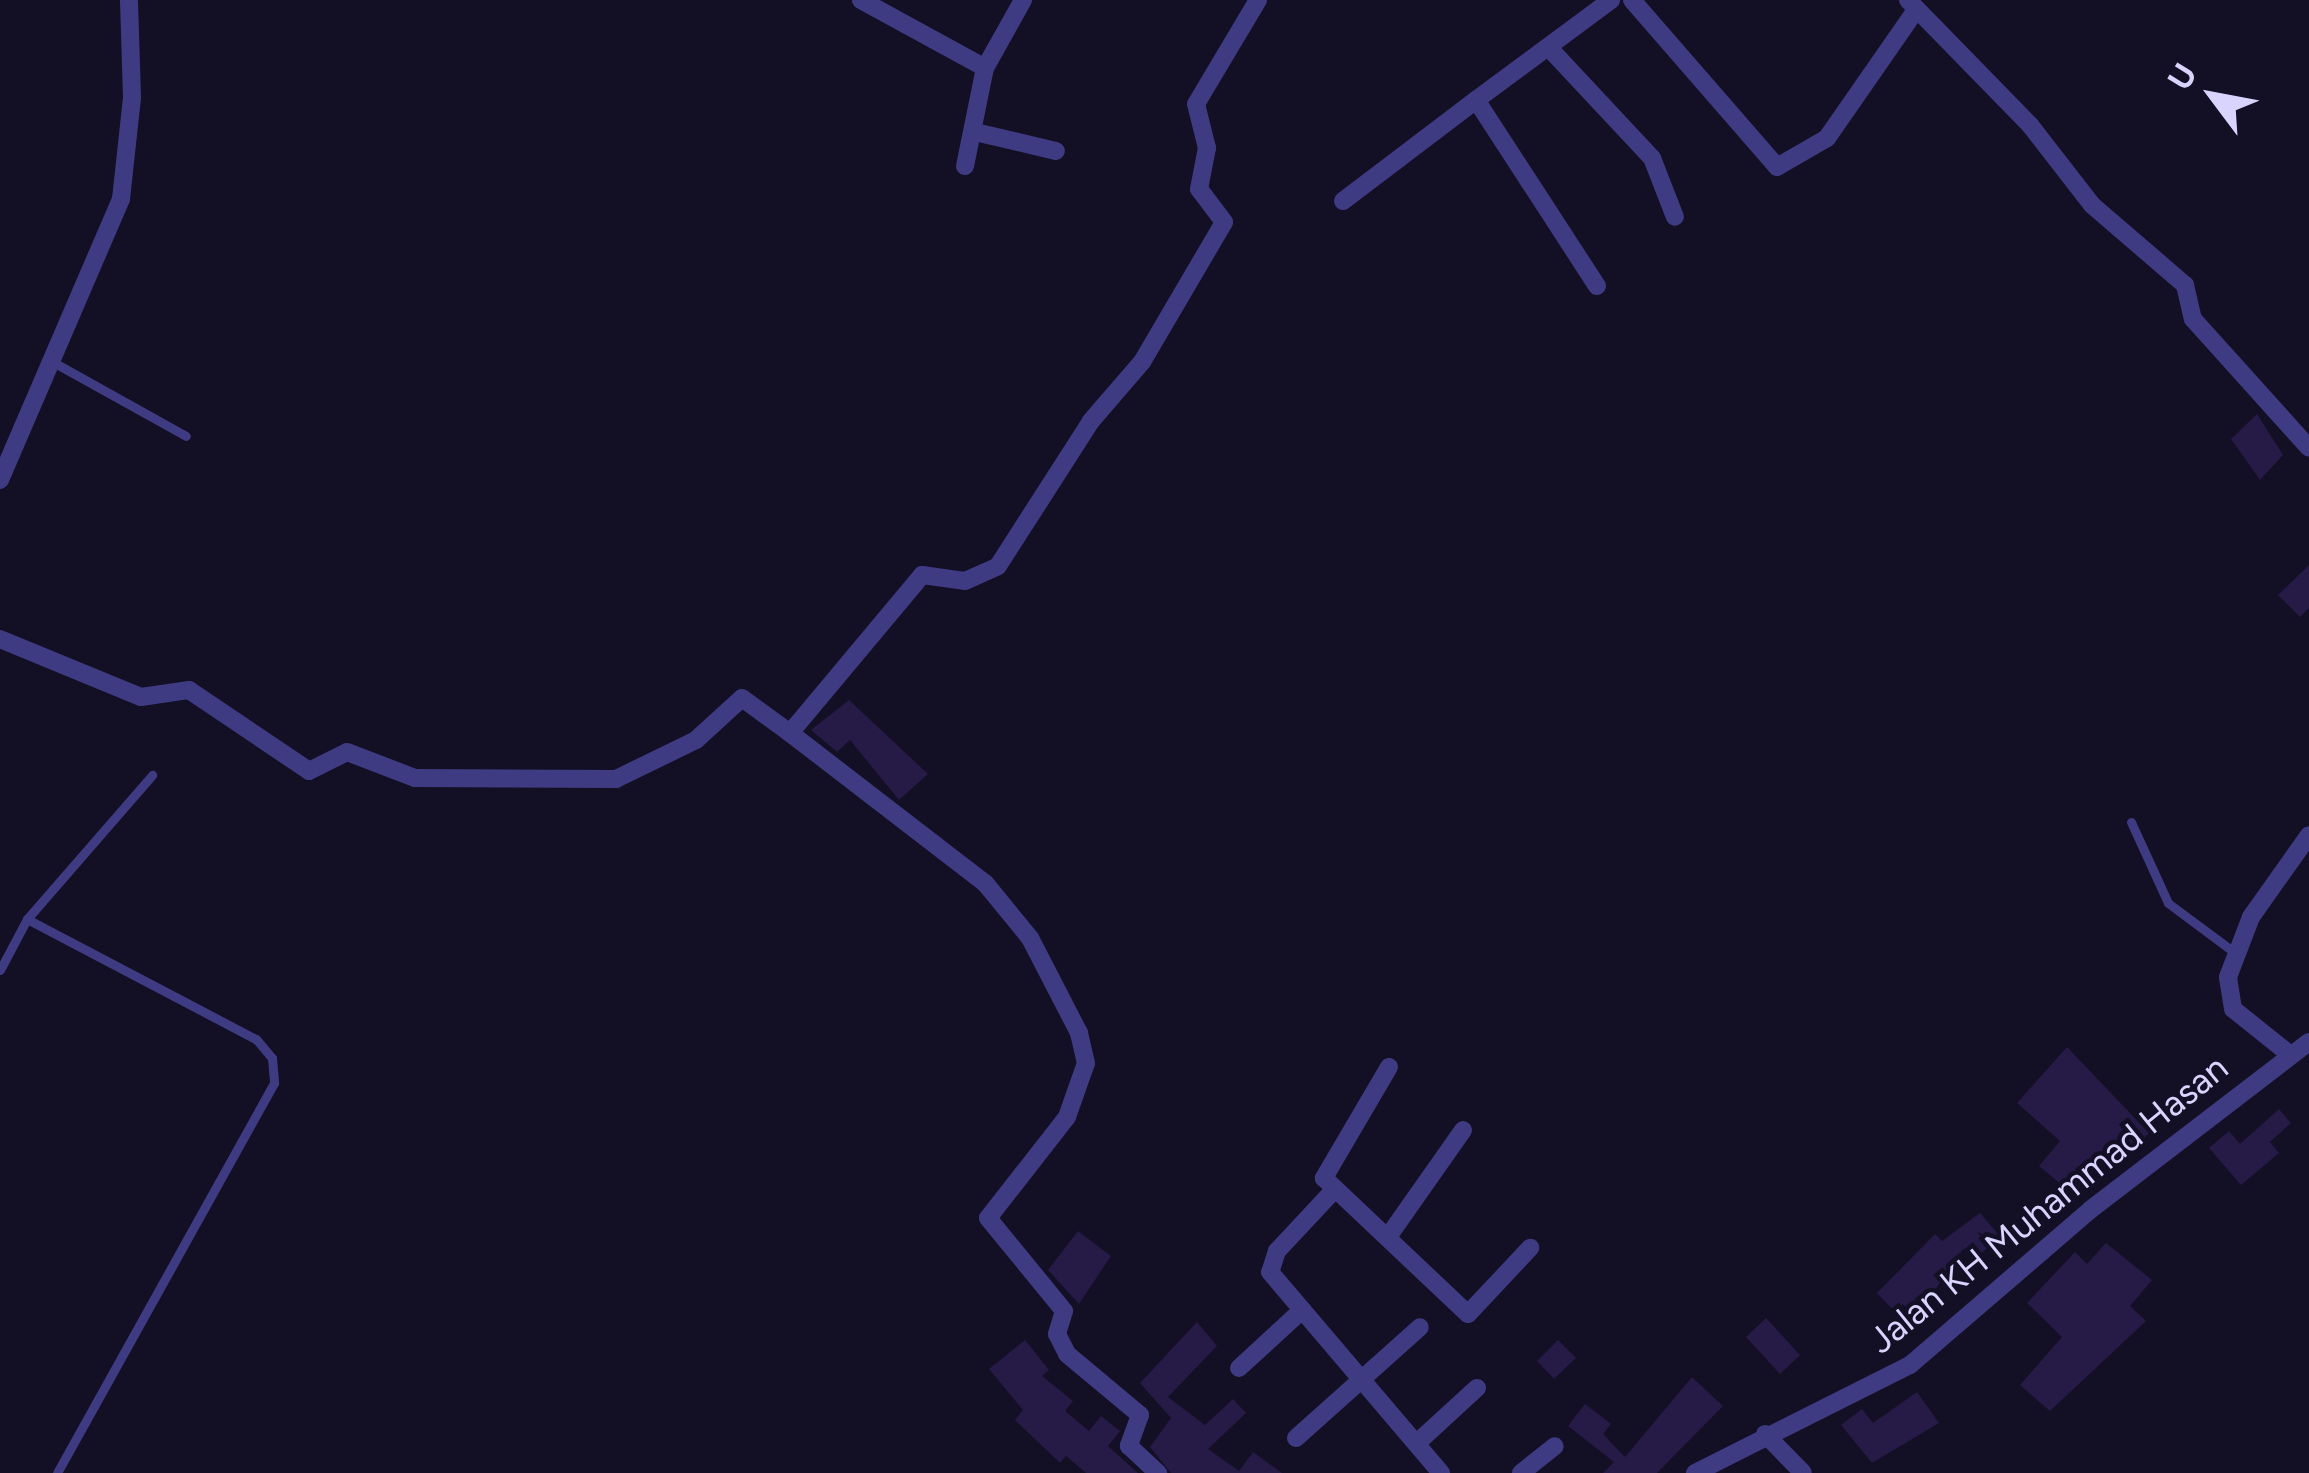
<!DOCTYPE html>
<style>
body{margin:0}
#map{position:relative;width:2309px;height:1473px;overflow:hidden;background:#130f25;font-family:Figtree,sans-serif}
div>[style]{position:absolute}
.building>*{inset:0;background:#251b46}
.lane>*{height:9px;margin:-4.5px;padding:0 4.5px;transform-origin:4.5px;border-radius:4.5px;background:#3f3b83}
.street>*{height:18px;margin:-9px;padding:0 9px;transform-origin:9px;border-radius:9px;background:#3f3b83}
span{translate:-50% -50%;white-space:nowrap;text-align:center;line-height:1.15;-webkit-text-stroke:9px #130f25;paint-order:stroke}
.street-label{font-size:36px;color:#d9d4fe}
.north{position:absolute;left:2153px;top:36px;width:120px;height:120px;-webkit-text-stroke:9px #130f25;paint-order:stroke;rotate:302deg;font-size:33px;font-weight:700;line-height:48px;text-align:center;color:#d9d4fe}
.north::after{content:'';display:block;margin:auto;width:42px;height:54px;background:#d9d4fe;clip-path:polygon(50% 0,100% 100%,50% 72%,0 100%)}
</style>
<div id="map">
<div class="building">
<div style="clip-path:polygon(2257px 414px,2283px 455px,2260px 480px,2231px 439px)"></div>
<div style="clip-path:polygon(2309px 565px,2309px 608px,2300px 617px,2278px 595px)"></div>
<div style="clip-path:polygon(849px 700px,928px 774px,899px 800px,850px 740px,837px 752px,811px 730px)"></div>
<div style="clip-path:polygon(2067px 1047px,2149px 1133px,2105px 1180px,2090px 1166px,2069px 1191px,2039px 1166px,2060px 1141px,2017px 1103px)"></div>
<div style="clip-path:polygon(2279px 1109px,2291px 1123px,2270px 1142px,2279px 1153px,2241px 1185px,2209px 1148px,2229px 1131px,2240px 1144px)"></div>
<div style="clip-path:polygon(1980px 1213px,2000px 1236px,1973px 1261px,1963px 1249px,1916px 1318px,1903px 1304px,1895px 1312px,1877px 1293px,1935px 1234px,1942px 1241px)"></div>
<div style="clip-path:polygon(1078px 1231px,1111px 1256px,1079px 1304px,1048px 1270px)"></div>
<div style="clip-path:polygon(2106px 1243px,2152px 1280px,2130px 1306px,2146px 1321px,2050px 1411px,2020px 1385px,2062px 1337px,2027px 1303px,2075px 1252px,2087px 1264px)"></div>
<div style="clip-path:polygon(1766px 1318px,1800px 1355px,1780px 1374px,1746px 1337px)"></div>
<div style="clip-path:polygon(1197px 1322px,1217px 1346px,1168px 1397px,1205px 1425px,1233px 1399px,1246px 1413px,1208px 1449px,1239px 1471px,1253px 1452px,1282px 1473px,1171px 1473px,1150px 1447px,1171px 1418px,1140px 1383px)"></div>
<div style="clip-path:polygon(1025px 1340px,1049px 1370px,1042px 1376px,1073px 1401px,1065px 1411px,1089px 1431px,1101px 1416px,1120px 1431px,1108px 1446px,1138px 1473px,1086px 1473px,1066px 1456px,1060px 1463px,1015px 1420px,1023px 1410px,989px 1369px)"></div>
<div style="clip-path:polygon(1558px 1340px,1576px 1358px,1554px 1379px,1537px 1361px)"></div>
<div style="clip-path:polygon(1692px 1377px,1723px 1406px,1657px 1473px,1603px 1473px,1614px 1462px,1568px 1426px,1585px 1404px,1611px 1424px,1603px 1434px,1625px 1457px)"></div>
<div style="clip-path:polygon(1917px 1392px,1939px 1423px,1872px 1463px,1841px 1425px,1862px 1409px,1873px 1423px)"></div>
</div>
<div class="lane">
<div style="left:53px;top:362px;width:152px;rotate:29.1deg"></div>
<div style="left:2131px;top:822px;width:89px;rotate:65.4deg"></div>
<div style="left:2168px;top:903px;width:82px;rotate:36.6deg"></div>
<div style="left:27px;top:919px;width:259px;rotate:27.7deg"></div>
<div style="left:256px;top:1039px;width:25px;rotate:50deg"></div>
<div style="left:272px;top:1058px;width:25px;rotate:85deg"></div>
<div style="left:274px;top:1083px;width:446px;rotate:119.1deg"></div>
<div style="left:0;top:970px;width:58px;rotate:-62.1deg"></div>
<div style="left:27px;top:919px;width:191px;rotate:-49deg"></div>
</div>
<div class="street">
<div style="left:861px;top:0;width:141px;rotate:28.7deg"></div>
<div style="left:1632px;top:0;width:221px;rotate:49deg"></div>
<div style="left:1777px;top:167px;width:58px;rotate:-30.1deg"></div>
<div style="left:1827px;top:138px;width:156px;rotate:-55.2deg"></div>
<div style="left:1908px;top:0;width:175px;rotate:45.7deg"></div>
<div style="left:2030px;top:125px;width:101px;rotate:52.2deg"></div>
<div style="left:2092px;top:205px;width:123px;rotate:40.7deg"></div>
<div style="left:2185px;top:285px;width:35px;rotate:77deg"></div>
<div style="left:2193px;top:319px;width:173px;rotate:48deg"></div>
<div style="left:1550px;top:49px;width:149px;rotate:46.9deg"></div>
<div style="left:1652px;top:158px;width:63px;rotate:68.7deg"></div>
<div style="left:975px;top:132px;width:83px;rotate:13.2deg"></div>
<div style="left:965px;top:166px;width:100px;rotate:-78.5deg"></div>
<div style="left:985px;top:68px;width:78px;rotate:-60.8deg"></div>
<div style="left:1343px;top:201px;width:167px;rotate:-37.2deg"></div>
<div style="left:1597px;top:286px;width:222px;rotate:-123deg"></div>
<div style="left:1476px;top:100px;width:168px;rotate:-36.5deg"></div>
<div style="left:0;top:480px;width:306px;rotate:-66.7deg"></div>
<div style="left:121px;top:199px;width:103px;rotate:-83.8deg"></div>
<div style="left:132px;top:97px;width:97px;rotate:-91.8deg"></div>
<div style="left:0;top:639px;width:152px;rotate:22.4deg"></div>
<div style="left:141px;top:697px;width:49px;rotate:-8.3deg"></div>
<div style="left:189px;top:690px;width:145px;rotate:34deg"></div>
<div style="left:309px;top:771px;width:42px;rotate:-26.6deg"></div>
<div style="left:347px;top:752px;width:73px;rotate:20.9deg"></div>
<div style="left:415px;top:778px;width:201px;rotate:0.3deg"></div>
<div style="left:616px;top:779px;width:89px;rotate:-26deg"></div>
<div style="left:696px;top:740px;width:62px;rotate:-42.4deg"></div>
<div style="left:742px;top:698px;width:59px;rotate:36.1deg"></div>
<div style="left:790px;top:733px;width:206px;rotate:-50.1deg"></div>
<div style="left:922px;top:575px;width:43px;rotate:7.9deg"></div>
<div style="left:965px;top:581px;width:36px;rotate:-24deg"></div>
<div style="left:998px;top:566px;width:172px;rotate:-57.3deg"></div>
<div style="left:1091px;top:421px;width:78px;rotate:-49.2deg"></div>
<div style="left:1142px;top:362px;width:162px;rotate:-59.6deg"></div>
<div style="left:1224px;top:222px;width:41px;rotate:-127.1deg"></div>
<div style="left:1199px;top:189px;width:42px;rotate:-79deg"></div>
<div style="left:1207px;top:148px;width:45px;rotate:-104deg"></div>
<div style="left:1196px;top:104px;width:121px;rotate:-59.2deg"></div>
<div style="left:790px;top:733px;width:246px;rotate:37.6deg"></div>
<div style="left:985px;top:883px;width:71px;rotate:50.7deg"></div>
<div style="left:1030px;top:938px;width:107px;rotate:62.7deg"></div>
<div style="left:1079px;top:1033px;width:31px;rotate:77deg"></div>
<div style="left:1086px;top:1063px;width:57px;rotate:109.4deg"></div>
<div style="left:1067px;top:1117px;width:128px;rotate:128deg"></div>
<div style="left:988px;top:1218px;width:120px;rotate:50.7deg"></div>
<div style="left:1064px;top:1311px;width:24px;rotate:107deg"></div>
<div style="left:1057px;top:1334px;width:22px;rotate:63deg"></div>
<div style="left:1067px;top:1354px;width:95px;rotate:39.9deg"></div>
<div style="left:1140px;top:1415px;width:33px;rotate:110deg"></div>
<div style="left:1129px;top:1446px;width:40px;rotate:43deg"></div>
<div style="left:2288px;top:1053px;width:70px;rotate:-141.3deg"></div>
<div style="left:2233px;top:1009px;width:32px;rotate:-99deg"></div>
<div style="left:2228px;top:977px;width:64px;rotate:-69deg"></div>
<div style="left:2251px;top:917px;width:100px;rotate:-54.7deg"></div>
<div style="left:1389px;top:1067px;width:129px;rotate:120.4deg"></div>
<div style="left:1324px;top:1178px;width:198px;rotate:43.4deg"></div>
<div style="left:1468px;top:1314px;width:91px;rotate:-46.8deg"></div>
<div style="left:1335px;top:1189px;width:85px;rotate:133.1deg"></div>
<div style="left:1277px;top:1251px;width:22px;rotate:108deg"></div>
<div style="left:1270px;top:1272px;width:264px;rotate:49.6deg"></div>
<div style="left:1390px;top:1234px;width:127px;rotate:-54.9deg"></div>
<div style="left:1239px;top:1368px;width:86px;rotate:-42.6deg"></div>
<div style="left:1765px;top:1434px;width:54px;rotate:45.7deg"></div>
<div style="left:1296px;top:1438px;width:166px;rotate:-41.8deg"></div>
<div style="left:1418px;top:1442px;width:80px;rotate:-42.5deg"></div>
<div style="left:1521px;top:1473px;width:43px;rotate:-38.5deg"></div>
<div style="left:1695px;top:1473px;width:241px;rotate:-26.7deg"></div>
<div style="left:1910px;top:1365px;width:238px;rotate:-40.7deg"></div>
<div style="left:2090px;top:1210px;width:276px;rotate:-37.5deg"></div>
</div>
<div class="street-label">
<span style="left:2048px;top:1204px;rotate:-39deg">Jalan KH Muhammad Hasan</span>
</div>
<div class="north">U</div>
</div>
